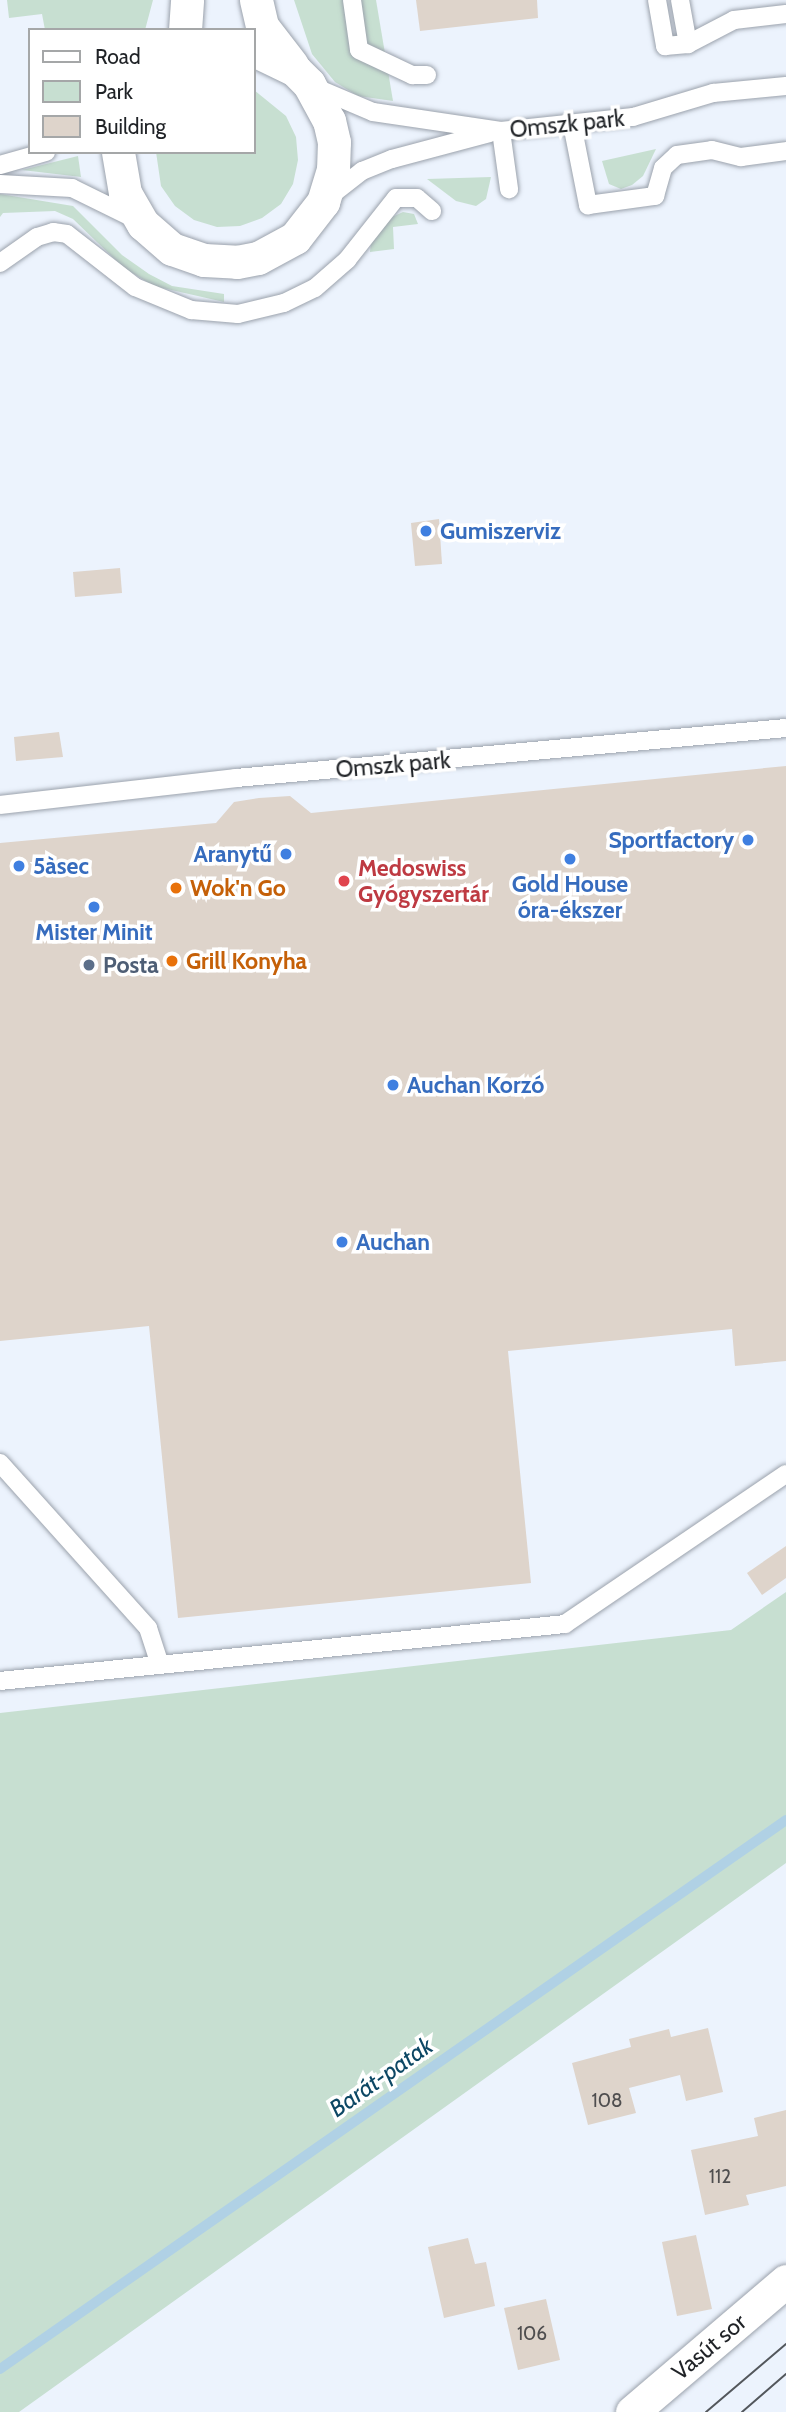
<!DOCTYPE html>
<meta charset="utf-8">
<style>
body{margin:0}
#map{position:relative;width:786px;height:2412px;overflow:hidden;background:#ecf3fd;font-family:Cabin,sans-serif}
div>[style]{position:absolute}
.green>*{inset:0;background:#c7dfd1}
.stream>*{height:10px;margin:-5px;padding:0 5px;transform-origin:5px;border-radius:5px;background:#b0d1e5}
.building>*{inset:0;background:#ded4cb}
.roads{filter:drop-shadow(0 0 2px #9ba2ac) drop-shadow(0 0 2px #9ba2ac)}
.lane>*{height:18px;margin:-9px;padding:0 9px;transform-origin:9px;border-radius:9px;background:#fff}
.street>*{height:33px;margin:-16.5px;padding:0 16.5px;transform-origin:16.5px;border-radius:16.5px;background:#fff}
.tram>*{height:2px;margin:-1px;padding:0 1px;transform-origin:1px;border-radius:1px;background:#53575c}
.dots>*{width:19px;height:19px;translate:-50% -50%;box-sizing:border-box;border:4px solid #fff;border-radius:50%}
span{translate:-50% -50%;white-space:nowrap;text-align:center;line-height:1.15;-webkit-text-stroke:7px #fff;paint-order:stroke}
.number-label{font-size:19px;color:#4f4e4f}
.number-label span{-webkit-text-stroke-width:0}
.street-label{font-size:23px;color:#1f2226}
.shop-label{font-size:23px;color:#366cbe;font-weight:700}
.left{translate:0 -50%;text-align:left}
.right{translate:-100% -50%;text-align:right}
.health-label{font-size:23px;color:#be3a42;font-weight:700}
.food-label{font-size:23px;color:#c56008;font-weight:700}
.service-label{font-size:23px;color:#4e5e75;font-weight:700}
.water-label{font-size:24px;color:#0c4764;font-style:italic}
.legend{position:absolute;left:28px;top:28px;width:228px;height:126px;box-sizing:border-box;background:#fff;border:2px solid #a5a7a8;margin:0;padding:9px 12px;list-style:none;font-size:21px;color:#1f2226}
.legend li{display:flex;align-items:center;gap:14px;height:35px}
.legend b{width:35px;border:2px solid #a5a7a8}
</style>
<div id="map">
<div class="green">
<div style="clip-path:polygon(7px 0,153px 0,145px 30px,45px 30px,42px 14px,9px 18px)"></div>
<div style="clip-path:polygon(294px 0,376px 0,393px 101px,358px 96px,335px 82px,312px 54px)"></div>
<div style="clip-path:polygon(254px 90px,286px 116px,296px 137px,298px 160px,293px 184px,281px 204px,262px 218px,240px 226px,217px 227px,194px 220px,175px 206px,161px 186px,156px 152px,254px 152px)"></div>
<div style="clip-path:polygon(656px 149px,643px 176px,632px 185px,621px 189px,609px 184px,602px 161px)"></div>
<div style="clip-path:polygon(78px 156px,81px 177px,22px 170px)"></div>
<div style="clip-path:polygon(491px 177px,486px 199px,476px 206px,456px 201px,427px 179px)"></div>
<div style="clip-path:polygon(0 194px,73px 206px,122px 255px,149px 274px,172px 286px,224px 294px,224px 302px,154px 286px,124px 268px,73px 219px,55px 211px,3px 213px,0 217px)"></div>
<div style="clip-path:polygon(403px 212px,414px 214px,418px 224px,393px 227px,394px 249px,370px 252px,371px 242px,390px 218px)"></div>
<div style="clip-path:polygon(786px 1592px,786px 1863px,19px 2412px,0 2412px,0 1713px,731px 1630px)"></div>
</div>
<div class="stream">
<div style="left:0;top:2369px;width:959px;rotate:-34.93deg"></div>
</div>
<div class="building">
<div style="clip-path:polygon(416px 0,537px 0,538px 18px,420px 31px)"></div>
<div style="clip-path:polygon(439px 519px,442px 564px,415px 566px,411px 523px)"></div>
<div style="clip-path:polygon(120px 568px,122px 593px,75px 597px,73px 572px)"></div>
<div style="clip-path:polygon(59px 732px,63px 757px,16px 761px,14px 737px)"></div>
<div style="clip-path:polygon(786px 766px,786px 1361px,735px 1366px,732px 1329px,508px 1351px,531px 1583px,178px 1618px,149px 1326px,0 1341px,0 843px,216px 823px,234px 802px,259px 798px,290px 796px,311px 813px)"></div>
<div style="clip-path:polygon(786px 1546px,786px 1578px,762px 1595px,747px 1573px)"></div>
<div style="clip-path:polygon(708px 2028px,723px 2092px,686px 2101px,680px 2075px,629px 2088px,636px 2113px,588px 2125px,572px 2063px,631px 2047px,629px 2039px,669px 2029px,671px 2037px)"></div>
<div style="clip-path:polygon(786px 2110px,786px 2186px,746px 2195px,749px 2205px,705px 2215px,691px 2150px,758px 2136px,754px 2118px)"></div>
<div style="clip-path:polygon(696px 2235px,712px 2309px,677px 2316px,662px 2242px)"></div>
<div style="clip-path:polygon(468px 2238px,475px 2264px,486px 2262px,495px 2306px,444px 2318px,428px 2247px)"></div>
<div style="clip-path:polygon(546px 2299px,560px 2360px,518px 2370px,504px 2308px)"></div>
</div>
<div class="roads">
<div class="lane">
<div style="left:352px;top:0;width:50px;rotate:82deg"></div>
<div style="left:359px;top:50px;width:59px;rotate:25.3deg"></div>
<div style="left:412px;top:75px;width:15px"></div>
<div style="left:657px;top:0;width:47px;rotate:80.1deg"></div>
<div style="left:665px;top:46px;width:23px;rotate:-5deg"></div>
<div style="left:688px;top:44px;width:52px;rotate:-27.6deg"></div>
<div style="left:734px;top:20px;width:52px;rotate:-6.6deg"></div>
<div style="left:680px;top:0;width:45px;rotate:79.7deg"></div>
<div style="left:314px;top:87px;width:64px;rotate:23deg"></div>
<div style="left:373px;top:112px;width:129px;rotate:8.4deg"></div>
<div style="left:501px;top:131px;width:133px;rotate:-6.1deg"></div>
<div style="left:633px;top:117px;width:84px;rotate:-16.7deg"></div>
<div style="left:713px;top:93px;width:73px;rotate:-5.5deg"></div>
<div style="left:572px;top:124px;width:83px;rotate:78.8deg"></div>
<div style="left:588px;top:205px;width:68px;rotate:-7.7deg"></div>
<div style="left:655px;top:196px;width:29px;rotate:-74deg"></div>
<div style="left:663px;top:168px;width:19px;rotate:-43deg"></div>
<div style="left:677px;top:155px;width:35px;rotate:-8deg"></div>
<div style="left:712px;top:150px;width:30px;rotate:14deg"></div>
<div style="left:741px;top:157px;width:45px;rotate:-7.6deg"></div>
<div style="left:501px;top:131px;width:59px;rotate:82.1deg"></div>
<div style="left:0;top:165px;width:48px;rotate:-15.8deg"></div>
<div style="left:0;top:184px;width:72px;rotate:3.2deg"></div>
<div style="left:72px;top:188px;width:68px;rotate:26.2deg"></div>
<div style="left:330px;top:196px;width:41px;rotate:-38deg"></div>
<div style="left:362px;top:171px;width:32px;rotate:-22deg"></div>
<div style="left:392px;top:159px;width:101px;rotate:-14.9deg"></div>
<div style="left:0;top:263px;width:45px;rotate:-35.1deg"></div>
<div style="left:37px;top:237px;width:17px;rotate:-17deg"></div>
<div style="left:53px;top:232px;width:14px;rotate:8deg"></div>
<div style="left:67px;top:234px;width:86px;rotate:37.9deg"></div>
<div style="left:135px;top:287px;width:61px;rotate:22.3deg"></div>
<div style="left:191px;top:310px;width:47px;rotate:4.9deg"></div>
<div style="left:238px;top:314px;width:47px;rotate:-13.4deg"></div>
<div style="left:284px;top:303px;width:34px;rotate:-26deg"></div>
<div style="left:315px;top:288px;width:43px;rotate:-41.2deg"></div>
<div style="left:347px;top:260px;width:79px;rotate:-51.7deg"></div>
<div style="left:396px;top:198px;width:21px"></div>
<div style="left:417px;top:198px;width:20px;rotate:41deg"></div>
<div style="left:0;top:805px;width:238px;rotate:-6.5deg"></div>
<div style="left:236px;top:778px;width:552px;rotate:-5.19deg"></div>
<div style="left:0;top:1463px;width:222px;rotate:48.1deg"></div>
<div style="left:148px;top:1628px;width:39px;rotate:72deg"></div>
<div style="left:0;top:1681px;width:568px;rotate:-5.76deg"></div>
<div style="left:565px;top:1624px;width:267px;rotate:-34.2deg"></div>
</div>
<div class="street">
<div style="left:256px;top:0;width:27px;rotate:77deg"></div>
<div style="left:262px;top:26px;width:49px;rotate:52.4deg"></div>
<div style="left:185px;top:30px;width:30px;rotate:-86deg"></div>
<div style="left:118px;top:152px;width:42px;rotate:80.3deg"></div>
<div style="left:125px;top:193px;width:36px;rotate:60deg"></div>
<div style="left:143px;top:224px;width:38px;rotate:41deg"></div>
<div style="left:172px;top:249px;width:34px;rotate:19deg"></div>
<div style="left:204px;top:260px;width:33px;rotate:3deg"></div>
<div style="left:237px;top:262px;width:21px;rotate:-11deg"></div>
<div style="left:258px;top:258px;width:42px;rotate:-28.4deg"></div>
<div style="left:295px;top:238px;width:46px;rotate:-52.1deg"></div>
<div style="left:323px;top:202px;width:34px;rotate:-73deg"></div>
<div style="left:333px;top:170px;width:28px;rotate:-88deg"></div>
<div style="left:334px;top:142px;width:22px;rotate:-103deg"></div>
<div style="left:329px;top:121px;width:42px;rotate:-118.4deg"></div>
<div style="left:309px;top:84px;width:20px;rotate:-135deg"></div>
<div style="left:295px;top:70px;width:46px;rotate:-154deg"></div>
<div style="left:632px;top:2412px;width:202px;rotate:-40.4deg"></div>
</div>
</div>
<div class="tram">
<div style="left:706px;top:2412px;width:105px;rotate:-40.4deg"></div>
<div style="left:742px;top:2412px;width:58px;rotate:-40.8deg"></div>
</div>
<div class="dots">
<div style="left:426px;top:531px;background:#3f7fe0"></div>
<div style="left:748px;top:840px;background:#3f7fe0"></div>
<div style="left:286px;top:854px;background:#3f7fe0"></div>
<div style="left:570px;top:859px;background:#3f7fe0"></div>
<div style="left:19px;top:866px;background:#3f7fe0"></div>
<div style="left:344px;top:881px;background:#e0444e"></div>
<div style="left:176px;top:888px;background:#e8710a"></div>
<div style="left:94px;top:907px;background:#3f7fe0"></div>
<div style="left:172px;top:961px;background:#e8710a"></div>
<div style="left:89px;top:965px;background:#5c6f8a"></div>
<div style="left:393px;top:1085px;background:#3f7fe0"></div>
<div style="left:342px;top:1242px;background:#3f7fe0"></div>
</div>
<div class="number-label">
<span style="left:607px;top:2101px">108</span>
<span style="left:720px;top:2177px">112</span>
<span style="left:532px;top:2334px">106</span>
</div>
<div class="street-label">
<span style="left:567px;top:124px;rotate:-6deg">Omszk park</span>
<span style="left:393px;top:765px;rotate:-5deg">Omszk park</span>
<span style="left:709px;top:2347px;rotate:-40deg">Vasút sor</span>
</div>
<div class="shop-label">
<span class="left" style="left:440px;top:531px">Gumiszerviz</span>
<span class="right" style="left:734px;top:840px">Sportfactory</span>
<span class="right" style="left:272px;top:854px">Aranytű</span>
<span class="left" style="left:33px;top:866px">5àsec</span>
<span style="left:570px;top:897px">Gold House<br>óra-ékszer</span>
<span style="left:94px;top:932px">Mister Minit</span>
<span class="left" style="left:407px;top:1085px">Auchan Korzó</span>
<span class="left" style="left:356px;top:1242px">Auchan</span>
</div>
<div class="health-label">
<span class="left" style="left:358px;top:881px">Medoswiss<br>Gyógyszertár</span>
</div>
<div class="food-label">
<span class="left" style="left:190px;top:888px">Wok'n Go</span>
<span class="left" style="left:186px;top:961px">Grill Konyha</span>
</div>
<div class="service-label">
<span class="left" style="left:103px;top:965px">Posta</span>
</div>
<div class="water-label">
<span style="left:381px;top:2077px;rotate:-35deg">Barát-patak</span>
</div>
<ul class="legend">
<li><b style="height:9px;background:#fff"></b>Road</li>
<li><b style="height:19px;background:#c7dfd1"></b>Park</li>
<li><b style="height:19px;background:#ded4cb"></b>Building</li>
</ul>
</div>
